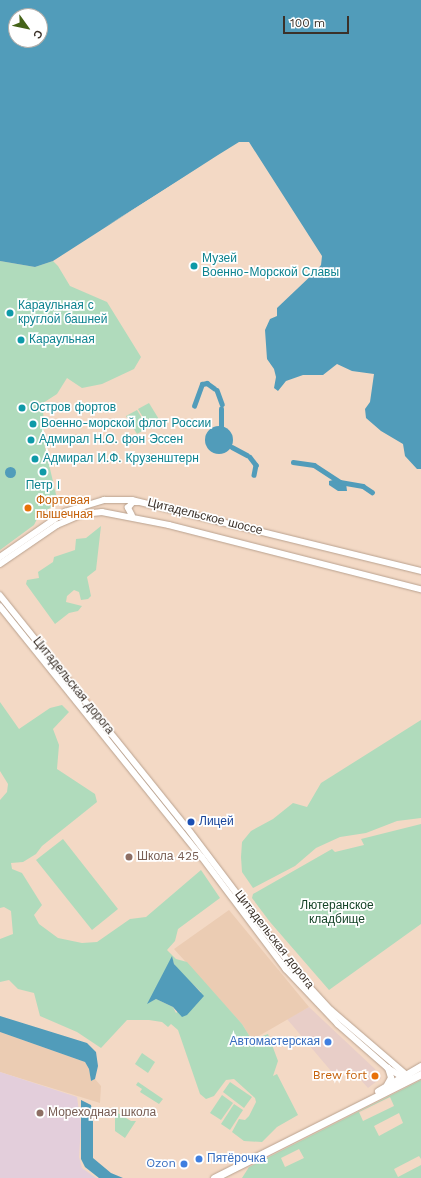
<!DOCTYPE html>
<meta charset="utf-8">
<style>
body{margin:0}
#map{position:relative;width:421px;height:1178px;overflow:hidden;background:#f3d9c5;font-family:"Work Sans",sans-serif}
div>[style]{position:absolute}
.commercial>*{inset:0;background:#e8cec8}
.built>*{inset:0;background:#ebccb3}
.education>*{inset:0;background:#e3cedb}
.green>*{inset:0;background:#b0dbbc}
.water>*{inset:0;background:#519cba}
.round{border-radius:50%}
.pier>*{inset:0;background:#f3d9c5}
.canal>*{height:4.5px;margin:-2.25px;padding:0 2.25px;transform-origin:2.25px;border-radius:2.25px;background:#519cba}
.roads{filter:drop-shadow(0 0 1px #b9a18e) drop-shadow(0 0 1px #b9a18e)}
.minor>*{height:5.5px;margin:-2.75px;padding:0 2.75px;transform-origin:2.75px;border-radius:2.75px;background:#fff}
.major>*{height:7px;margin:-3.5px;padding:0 3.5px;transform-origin:3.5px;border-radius:3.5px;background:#fff}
.dots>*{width:11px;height:11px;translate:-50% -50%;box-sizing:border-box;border:2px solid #fff;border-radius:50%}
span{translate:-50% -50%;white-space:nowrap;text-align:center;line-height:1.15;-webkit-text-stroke:3.5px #fff;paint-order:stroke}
.culture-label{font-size:12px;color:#0d838f}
.left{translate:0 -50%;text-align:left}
.food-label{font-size:12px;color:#c56008}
.right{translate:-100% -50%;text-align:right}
.street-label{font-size:12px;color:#3b3129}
.transit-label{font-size:12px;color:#164399}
.education-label{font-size:12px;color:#785e54}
.park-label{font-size:12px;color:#164428}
.shop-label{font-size:12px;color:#366cbe}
.north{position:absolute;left:8px;top:8px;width:40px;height:40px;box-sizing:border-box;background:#fff;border:1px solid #b1ada9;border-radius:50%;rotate:123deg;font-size:11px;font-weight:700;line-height:16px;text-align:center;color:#3b3129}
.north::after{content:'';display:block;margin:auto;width:14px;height:18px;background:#456318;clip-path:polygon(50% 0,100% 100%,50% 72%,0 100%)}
.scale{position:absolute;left:283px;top:16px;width:66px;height:18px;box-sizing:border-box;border:2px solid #3b3129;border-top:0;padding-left:5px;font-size:12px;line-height:14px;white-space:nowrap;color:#3b3129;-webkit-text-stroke:3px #fff;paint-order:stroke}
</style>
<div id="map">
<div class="commercial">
<div style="clip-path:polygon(309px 1007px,375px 1069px,381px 1078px,368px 1088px,353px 1071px,331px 1071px,287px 1019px)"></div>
</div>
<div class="built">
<div style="clip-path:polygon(229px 910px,309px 1007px,252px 1040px,242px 1024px,174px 949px)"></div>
<div style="clip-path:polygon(0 1032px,85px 1062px,89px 1069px,91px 1081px,95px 1079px,101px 1086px,100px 1103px,0 1072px)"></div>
</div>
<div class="education">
<div style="clip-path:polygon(0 1072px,77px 1097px,81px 1125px,79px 1157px,82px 1168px,96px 1178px,0 1178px)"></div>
</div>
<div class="green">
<div style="clip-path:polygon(0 261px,35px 267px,53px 261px,58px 266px,70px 286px,107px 302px,141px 357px,134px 369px,102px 384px,82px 388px,67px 378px,57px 394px,43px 403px,44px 443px,58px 503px,39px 515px,34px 525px,0 550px)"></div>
<div style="clip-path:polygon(149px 403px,160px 421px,149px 427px,138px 409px)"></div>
<div style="clip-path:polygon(137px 410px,148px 428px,137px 434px,126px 416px)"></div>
<div style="clip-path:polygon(101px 526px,96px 570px,87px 577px,91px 596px,88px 599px,81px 600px,79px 592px,74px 590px,67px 596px,66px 602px,82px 606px,78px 611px,69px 613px,55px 624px,26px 584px,27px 580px,39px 578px,38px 572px,53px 562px,54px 557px,75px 550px,76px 539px,86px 538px)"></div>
<div style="clip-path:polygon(evenodd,0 702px,19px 729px,50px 708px,62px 705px,69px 712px,53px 729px,59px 745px,57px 769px,95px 794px,97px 802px,42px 846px,36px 854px,23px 862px,11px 863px,12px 869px,22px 873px,42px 905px,34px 915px,39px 924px,58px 938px,82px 943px,97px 942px,130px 919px,146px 917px,201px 870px,220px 898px,178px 929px,175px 941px,167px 950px,176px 959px,187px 962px,242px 1024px,252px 1040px,268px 1034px,278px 1061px,273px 1076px,277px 1074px,298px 1115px,277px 1127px,262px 1142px,244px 1141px,232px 1132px,239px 1119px,245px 1120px,249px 1116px,256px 1102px,255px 1098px,234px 1079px,226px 1080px,214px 1096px,206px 1099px,200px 1094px,178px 1030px,171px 1024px,168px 1027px,162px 1022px,149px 1020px,127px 1020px,101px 1048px,77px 1032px,40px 1016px,34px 993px,18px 989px,9px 980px,0 982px,0 939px,13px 934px,11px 911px,4px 907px,0 908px,0 800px,7px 792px,8px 784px,0 771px,0 702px,172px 957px,174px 964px,181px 973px,201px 992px,176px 1013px,173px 1007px,156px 999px,148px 1003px,172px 957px)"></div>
<div style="clip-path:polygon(421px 720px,421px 818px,397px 821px,366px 833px,340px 837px,316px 848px,295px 866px,253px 888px,242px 872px,241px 857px,242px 842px,251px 831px,273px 819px,293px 803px,307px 807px,321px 783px)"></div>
<div style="clip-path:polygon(421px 824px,421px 924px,329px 990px,270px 922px,252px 898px,253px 894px,332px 849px,335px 852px,364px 845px,361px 839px)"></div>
<div style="clip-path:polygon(63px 839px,118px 909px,92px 930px,36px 860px)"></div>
<div style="clip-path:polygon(142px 1053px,155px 1062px,148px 1073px,135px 1064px)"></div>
<div style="clip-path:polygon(evenodd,421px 1080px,421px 1159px,419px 1156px,394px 1169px,398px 1177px,421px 1165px,421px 1178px,242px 1178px,249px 1167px,421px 1080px,390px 1097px,394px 1106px,363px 1121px,359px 1112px,390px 1097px,421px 1080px,399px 1113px,403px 1123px,379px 1136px,374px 1126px,399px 1113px,421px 1080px,299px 1149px,304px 1158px,285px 1167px,281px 1158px,299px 1149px)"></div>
<div style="clip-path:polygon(138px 1082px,163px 1099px,159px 1104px,140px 1092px,142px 1089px,136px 1085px)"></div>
<div style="clip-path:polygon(230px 1082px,252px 1097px,244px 1108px,223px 1092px)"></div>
<div style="clip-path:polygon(222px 1095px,233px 1103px,221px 1120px,210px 1113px)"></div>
<div style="clip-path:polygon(234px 1104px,243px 1110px,230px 1130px,221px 1124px)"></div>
<div style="clip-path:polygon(115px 1107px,119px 1110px,118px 1113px,131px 1121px,136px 1121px,125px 1138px,115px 1131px)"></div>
</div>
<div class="water">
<div style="clip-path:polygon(evenodd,0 0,421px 0,421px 469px,417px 469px,405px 456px,403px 444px,381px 431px,366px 418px,365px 409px,370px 402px,374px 374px,352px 371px,337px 364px,323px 375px,303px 375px,286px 381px,278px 391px,274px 388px,276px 377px,274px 369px,267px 359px,265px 330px,270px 319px,277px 316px,277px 308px,317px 270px,321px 265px,322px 256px,249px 142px,239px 142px,218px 155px,53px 261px,35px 267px,0 261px,0 0,16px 16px,40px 16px,40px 40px,16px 40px,16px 16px)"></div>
<div class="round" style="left:205px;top:426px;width:28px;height:28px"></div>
<div class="round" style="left:4.5px;top:466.5px;width:11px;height:11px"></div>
<div style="clip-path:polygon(337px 479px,346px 483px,347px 491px,338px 491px,329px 485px,329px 481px)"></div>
<div style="clip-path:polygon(172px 956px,174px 964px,204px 996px,187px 1015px,182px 1017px,173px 1007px,156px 999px,147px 1004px)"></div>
<div style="clip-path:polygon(0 1016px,87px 1043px,96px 1052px,98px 1066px,95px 1079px,91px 1081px,89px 1069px,85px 1062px,0 1032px)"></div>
<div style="clip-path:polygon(81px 1100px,91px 1105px,93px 1116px,93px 1158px,111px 1173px,123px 1178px,99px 1178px,85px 1167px,81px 1159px)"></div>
</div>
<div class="pier">
<div style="clip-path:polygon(199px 168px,201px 169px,105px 227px)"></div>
</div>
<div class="canal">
<div style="left:217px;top:390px;width:15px;rotate:70deg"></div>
<div style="left:194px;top:406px;width:23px;rotate:-70deg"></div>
<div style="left:202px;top:384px;width:5px;rotate:-11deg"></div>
<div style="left:207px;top:383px;width:9px;rotate:36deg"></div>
<div style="left:221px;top:426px;width:17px;rotate:-90deg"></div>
<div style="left:232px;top:447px;width:17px;rotate:28deg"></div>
<div style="left:250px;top:457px;width:10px;rotate:53deg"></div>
<div style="left:256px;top:465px;width:10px;rotate:101deg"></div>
<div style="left:293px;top:462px;width:21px;rotate:8deg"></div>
<div style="left:314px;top:465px;width:31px;rotate:33deg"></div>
<div style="left:340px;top:482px;width:23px;rotate:10deg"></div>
<div style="left:363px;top:486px;width:11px;rotate:34deg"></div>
</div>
<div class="roads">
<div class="minor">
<div style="left:132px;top:516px;width:9px;rotate:-117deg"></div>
<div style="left:128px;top:508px;width:8px;rotate:-50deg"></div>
<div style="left:133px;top:502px;width:5px"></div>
<div style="left:0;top:557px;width:79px;rotate:-34.7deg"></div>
<div style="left:65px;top:512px;width:41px;rotate:-17.1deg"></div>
<div style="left:104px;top:500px;width:28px"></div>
<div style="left:132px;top:500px;width:298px;rotate:13.8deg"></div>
<div style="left:0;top:564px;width:69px;rotate:-34.4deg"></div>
<div style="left:57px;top:525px;width:28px;rotate:-23deg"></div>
<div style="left:83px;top:514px;width:19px;rotate:-6deg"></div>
<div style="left:102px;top:512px;width:68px;rotate:11deg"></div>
<div style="left:169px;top:525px;width:260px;rotate:14.3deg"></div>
<div style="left:0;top:595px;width:297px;rotate:51.2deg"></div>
<div style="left:186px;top:826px;width:186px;rotate:52.9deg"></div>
<div style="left:298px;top:974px;width:49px;rotate:47.5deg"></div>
<div style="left:331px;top:1010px;width:101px;rotate:40.6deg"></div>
<div style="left:0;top:606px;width:322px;rotate:51.2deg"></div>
<div style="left:202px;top:857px;width:140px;rotate:53.1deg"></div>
<div style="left:286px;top:969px;width:76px;rotate:46.6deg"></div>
<div style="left:338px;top:1024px;width:67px;rotate:41.3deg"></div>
<div style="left:388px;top:1068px;width:19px;rotate:32deg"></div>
<div style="left:387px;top:1085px;width:8px;rotate:-60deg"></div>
<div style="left:391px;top:1078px;width:10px;rotate:-107deg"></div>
</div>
<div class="major">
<div style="left:378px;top:1091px;width:50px;rotate:-30.2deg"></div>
<div style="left:214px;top:1178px;width:232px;rotate:-26.7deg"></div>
</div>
</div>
<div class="dots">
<div style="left:194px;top:266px;background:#0f9aa8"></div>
<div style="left:10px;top:313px;background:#0f9aa8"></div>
<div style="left:21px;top:340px;background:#0f9aa8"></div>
<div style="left:22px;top:408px;background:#0f9aa8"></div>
<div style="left:33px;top:424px;background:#0f9aa8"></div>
<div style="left:31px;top:440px;background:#0f9aa8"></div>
<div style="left:35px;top:459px;background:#0f9aa8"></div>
<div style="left:43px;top:472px;background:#0f9aa8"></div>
<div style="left:28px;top:508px;background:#e8710a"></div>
<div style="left:191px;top:822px;background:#1a4fb4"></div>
<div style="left:129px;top:857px;background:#8d6e63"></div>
<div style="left:328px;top:1042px;background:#3f7fe0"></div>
<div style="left:375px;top:1076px;background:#e8710a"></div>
<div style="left:40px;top:1113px;background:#8d6e63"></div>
<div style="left:199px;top:1159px;background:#3f7fe0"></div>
<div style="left:184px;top:1164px;background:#3f7fe0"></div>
</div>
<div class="culture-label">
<span class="left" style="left:202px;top:266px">Музей<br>Военно-Морской Славы</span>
<span class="left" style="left:18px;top:313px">Караульная с<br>круглой башней</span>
<span class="left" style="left:29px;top:340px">Караульная</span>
<span class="left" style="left:30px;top:408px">Остров фортов</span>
<span class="left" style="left:41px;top:424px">Военно-морской флот России</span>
<span class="left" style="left:39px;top:440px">Адмирал Н.О. фон Эссен</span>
<span class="left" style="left:43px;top:459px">Адмирал И.Ф. Крузенштерн</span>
<span style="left:43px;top:486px">Петр I</span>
</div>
<div class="food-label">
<span class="left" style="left:36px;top:508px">Фортовая<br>пышечная</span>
<span class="right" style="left:367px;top:1076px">Brew fort</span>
</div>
<div class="street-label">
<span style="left:205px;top:517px;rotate:14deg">Цитадельское шоссе</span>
<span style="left:73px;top:686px;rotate:51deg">Цитадельская дорога</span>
<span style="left:274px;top:940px;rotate:52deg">Цитадельская дорога</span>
</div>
<div class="transit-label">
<span class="left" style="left:199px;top:822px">Лицей</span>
</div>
<div class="education-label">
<span class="left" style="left:137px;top:857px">Школа 425</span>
<span class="left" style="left:48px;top:1113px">Мореходная школа</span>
</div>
<div class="park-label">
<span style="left:337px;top:913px">Лютеранское<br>кладбище</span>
</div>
<div class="shop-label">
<span class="right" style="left:320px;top:1042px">Автомастерская</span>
<span class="left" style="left:207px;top:1159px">Пятёрочка</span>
<span class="right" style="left:176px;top:1164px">Ozon</span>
</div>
<div class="north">С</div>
<div class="scale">100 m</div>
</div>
